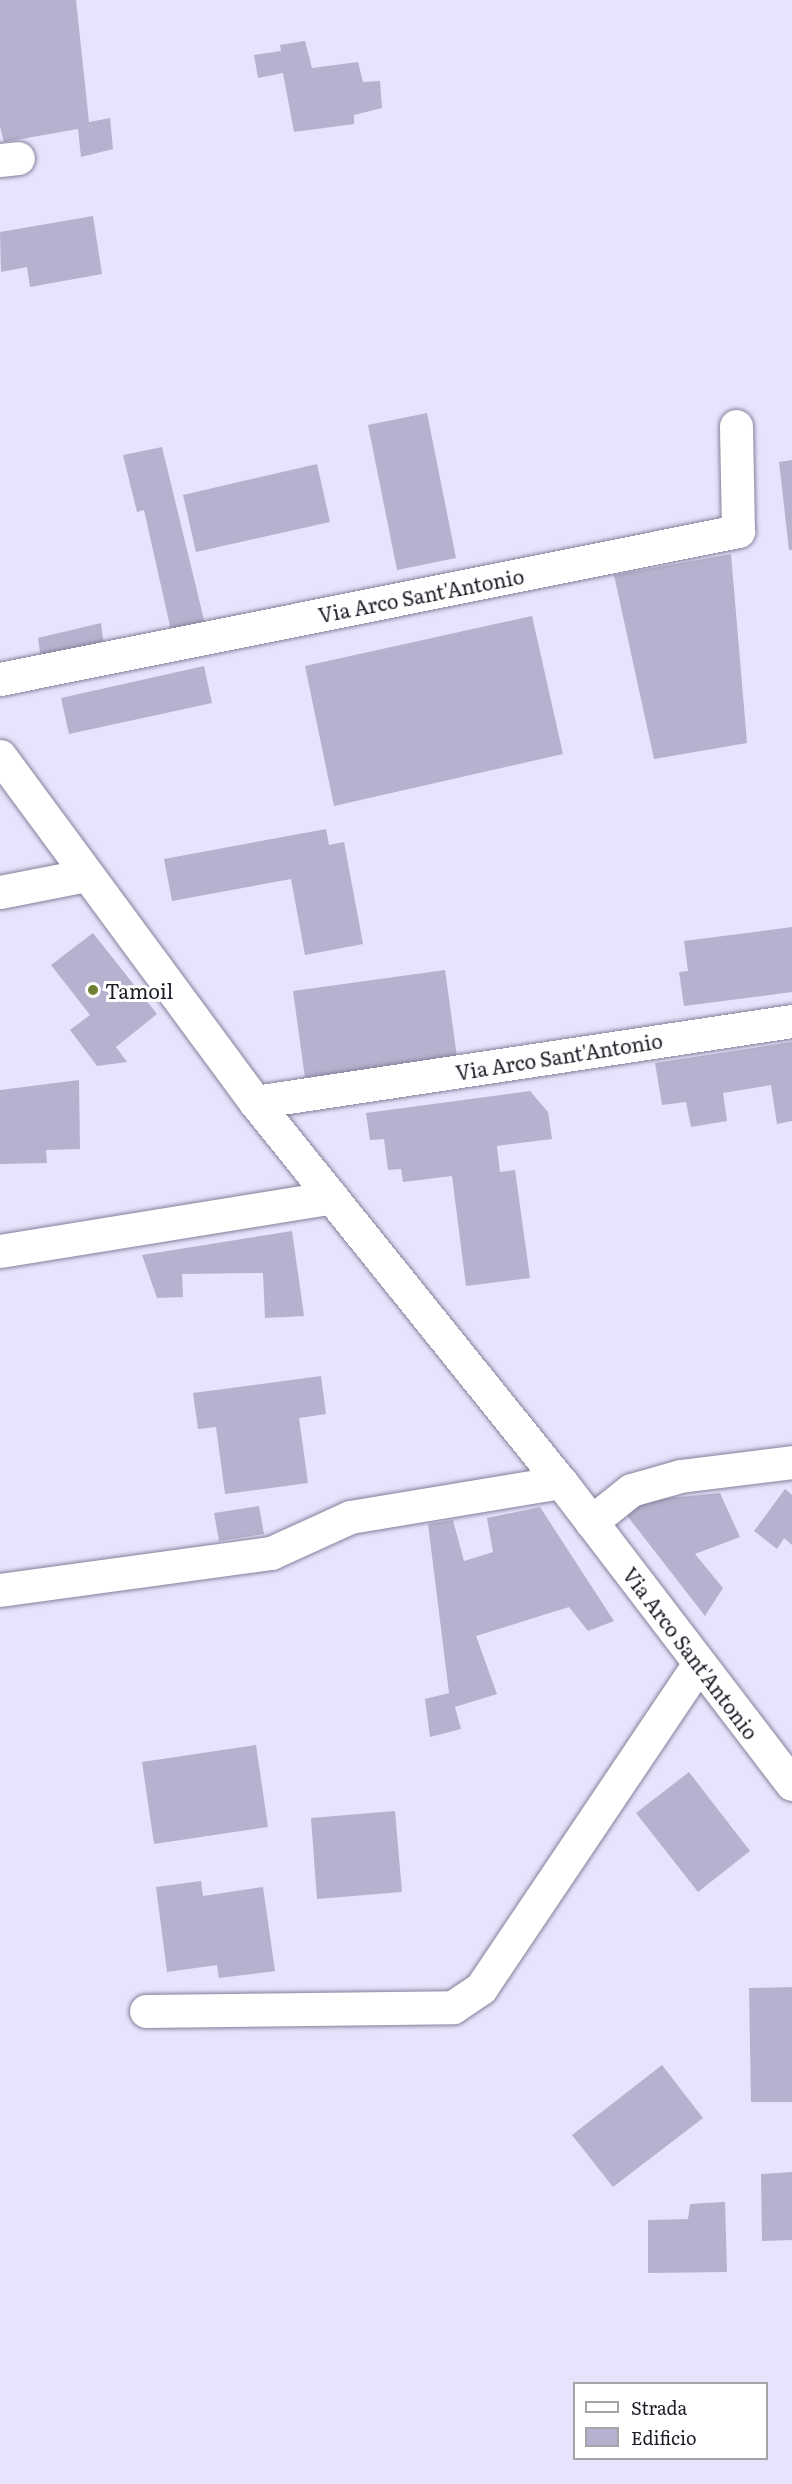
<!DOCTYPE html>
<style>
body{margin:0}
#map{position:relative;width:792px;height:2484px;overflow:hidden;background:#e7e3fc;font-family:Literata,serif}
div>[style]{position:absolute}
.building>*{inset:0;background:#b6b1ce}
.roads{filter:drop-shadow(0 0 2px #85809b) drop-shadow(0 0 2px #85809b)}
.minor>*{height:33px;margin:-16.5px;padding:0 16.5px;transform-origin:16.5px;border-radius:16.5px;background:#fff}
.dots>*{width:16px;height:16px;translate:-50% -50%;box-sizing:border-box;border:3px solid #fff;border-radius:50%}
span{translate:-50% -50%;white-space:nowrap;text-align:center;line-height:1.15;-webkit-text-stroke:6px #fff;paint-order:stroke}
.street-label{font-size:20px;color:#1e1c27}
.poi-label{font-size:20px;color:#1e1c27}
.left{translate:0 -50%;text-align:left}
.legend{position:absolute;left:573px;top:2382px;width:195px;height:78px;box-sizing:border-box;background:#fff;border:2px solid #a5a4a9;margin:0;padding:8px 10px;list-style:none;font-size:18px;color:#1e1c27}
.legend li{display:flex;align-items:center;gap:12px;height:30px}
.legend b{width:30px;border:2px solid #a5a4a9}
</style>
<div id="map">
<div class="building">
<div style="clip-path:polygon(0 0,76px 0,89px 122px,110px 118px,113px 149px,81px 157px,78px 129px,4px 142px,0 127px)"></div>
<div style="clip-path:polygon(305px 41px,312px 68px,358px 62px,363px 82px,380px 81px,382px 108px,354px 115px,354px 124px,294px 132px,283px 73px,258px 78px,254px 55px,281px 51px,280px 45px)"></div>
<div style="clip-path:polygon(93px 216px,102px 274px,30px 287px,27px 267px,1px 272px,0 232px)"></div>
<div style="clip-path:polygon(427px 413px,456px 558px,397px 570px,368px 425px)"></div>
<div style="clip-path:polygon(162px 447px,206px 628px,172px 635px,144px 510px,137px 512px,123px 455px)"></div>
<div style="clip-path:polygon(792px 460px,792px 550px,789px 550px,779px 462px)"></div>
<div style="clip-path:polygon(317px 464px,330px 522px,196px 552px,183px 495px)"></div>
<div style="clip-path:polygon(731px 554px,747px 743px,654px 759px,614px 575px)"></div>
<div style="clip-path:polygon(532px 616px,563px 754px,334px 806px,305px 666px)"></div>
<div style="clip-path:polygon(101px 623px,104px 646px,41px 659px,38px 638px)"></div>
<div style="clip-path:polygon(204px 666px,212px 703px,69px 734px,61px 698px)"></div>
<div style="clip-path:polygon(326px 829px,329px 845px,344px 842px,363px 944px,305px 955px,291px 879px,172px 901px,164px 859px)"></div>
<div style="clip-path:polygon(792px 927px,792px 992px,684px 1006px,679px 972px,688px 971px,684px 941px)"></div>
<div style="clip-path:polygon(93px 933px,157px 1014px,116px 1047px,127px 1062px,97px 1066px,70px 1030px,90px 1015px,51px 965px)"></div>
<div style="clip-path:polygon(445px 970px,457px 1057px,305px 1078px,293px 991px)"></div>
<div style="clip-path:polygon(792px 1042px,792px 1121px,777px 1124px,771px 1085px,723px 1093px,727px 1121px,691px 1127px,686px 1102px,662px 1105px,655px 1063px)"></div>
<div style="clip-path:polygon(79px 1080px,80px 1149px,46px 1150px,47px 1163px,0 1164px,0 1090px)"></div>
<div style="clip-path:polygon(530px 1091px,548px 1112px,552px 1139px,497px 1146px,500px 1172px,515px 1170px,530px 1278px,466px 1286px,452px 1176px,403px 1182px,401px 1169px,388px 1170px,384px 1139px,370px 1140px,366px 1113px)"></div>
<div style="clip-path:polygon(292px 1231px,304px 1316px,265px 1318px,263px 1273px,182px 1274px,183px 1297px,157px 1298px,142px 1255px)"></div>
<div style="clip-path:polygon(321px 1376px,326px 1414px,299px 1418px,308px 1483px,225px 1494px,216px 1427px,198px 1429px,193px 1393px)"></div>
<div style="clip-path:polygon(785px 1489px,792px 1495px,792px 1545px,784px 1538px,777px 1549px,754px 1531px)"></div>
<div style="clip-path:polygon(720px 1493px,740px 1537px,695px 1554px,723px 1588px,705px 1616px,625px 1513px,648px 1500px)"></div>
<div style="clip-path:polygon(259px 1506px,264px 1534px,219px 1541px,214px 1513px)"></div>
<div style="clip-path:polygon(540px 1507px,614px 1621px,588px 1631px,569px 1607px,476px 1636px,497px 1694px,455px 1707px,461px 1729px,430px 1737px,425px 1699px,449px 1693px,428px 1524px,453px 1520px,464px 1561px,493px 1552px,487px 1518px)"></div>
<div style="clip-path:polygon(256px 1745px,268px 1827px,154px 1844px,142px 1762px)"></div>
<div style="clip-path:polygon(689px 1772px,750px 1851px,698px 1892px,636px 1813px)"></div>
<div style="clip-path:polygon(395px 1811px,402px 1892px,317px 1899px,311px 1818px)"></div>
<div style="clip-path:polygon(201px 1881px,203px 1896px,263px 1887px,275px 1971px,219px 1978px,217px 1965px,167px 1972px,156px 1887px)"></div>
<div style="clip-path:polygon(792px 1987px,792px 2102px,751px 2102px,749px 1988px)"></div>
<div style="clip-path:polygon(662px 2065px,703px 2118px,613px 2187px,572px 2135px)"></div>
<div style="clip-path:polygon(792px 2172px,792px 2240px,762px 2241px,761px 2174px)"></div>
<div style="clip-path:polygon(725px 2202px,727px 2272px,648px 2273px,648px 2220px,688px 2219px,690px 2204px)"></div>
</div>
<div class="roads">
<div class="minor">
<div style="left:0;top:160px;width:18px;rotate:-6deg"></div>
<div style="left:0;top:679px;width:753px;rotate:-11.34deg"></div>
<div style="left:738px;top:531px;width:105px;rotate:-91.1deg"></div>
<div style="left:0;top:756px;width:430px;rotate:53.6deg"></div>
<div style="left:255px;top:1102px;width:488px;rotate:51.2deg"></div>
<div style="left:561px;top:1482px;width:380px;rotate:52.6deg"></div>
<div style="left:0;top:892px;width:89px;rotate:-11.1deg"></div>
<div style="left:255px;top:1102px;width:543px;rotate:-8.58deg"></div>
<div style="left:0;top:1251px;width:336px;rotate:-9.2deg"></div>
<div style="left:591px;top:1522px;width:51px;rotate:-38.7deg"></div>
<div style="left:631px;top:1490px;width:51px;rotate:-15.9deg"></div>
<div style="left:680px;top:1476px;width:113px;rotate:-7.1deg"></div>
<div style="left:0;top:1590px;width:274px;rotate:-7.8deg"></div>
<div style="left:271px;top:1553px;width:87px;rotate:-24.5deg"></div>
<div style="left:350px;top:1517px;width:214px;rotate:-9.4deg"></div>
<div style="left:146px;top:2011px;width:307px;rotate:-0.7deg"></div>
<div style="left:453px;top:2007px;width:34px;rotate:-34deg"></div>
<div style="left:481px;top:1988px;width:391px;rotate:-56.1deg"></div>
</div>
</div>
<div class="dots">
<div style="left:93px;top:990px;background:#6e8131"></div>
</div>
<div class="street-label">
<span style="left:421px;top:595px;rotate:-11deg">Via Arco Sant'Antonio</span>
<span style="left:559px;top:1056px;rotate:-9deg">Via Arco Sant'Antonio</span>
<span style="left:691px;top:1653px;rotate:53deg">Via Arco Sant'Antonio</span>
</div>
<div class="poi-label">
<span class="left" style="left:105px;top:990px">Tamoil</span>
</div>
<ul class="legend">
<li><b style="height:8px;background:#fff"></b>Strada</li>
<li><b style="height:16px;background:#b6b1ce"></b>Edificio</li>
</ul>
</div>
